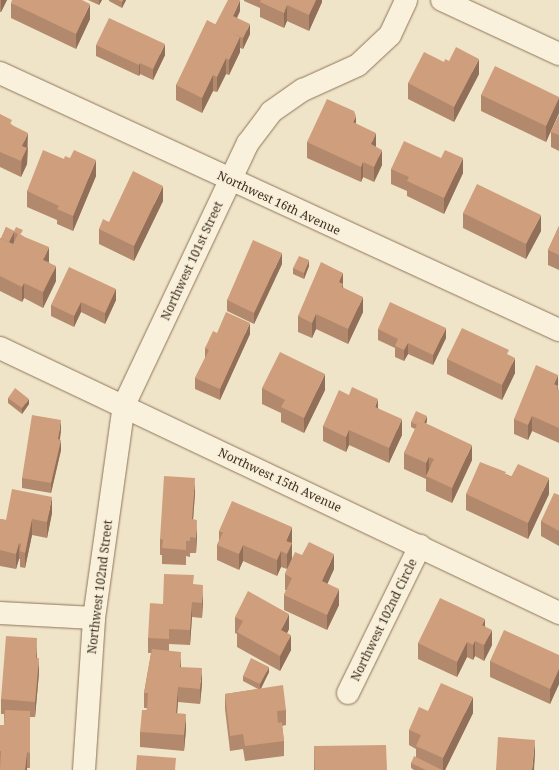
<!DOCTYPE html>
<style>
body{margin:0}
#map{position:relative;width:559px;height:770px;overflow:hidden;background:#f0e4c8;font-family:"Noto Serif",serif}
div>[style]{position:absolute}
.roads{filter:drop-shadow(0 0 1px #8d765c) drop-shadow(0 0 1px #8d765c)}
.minor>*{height:22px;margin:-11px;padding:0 11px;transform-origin:11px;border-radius:11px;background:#faf1dc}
.wall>*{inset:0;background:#b2896c}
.shaded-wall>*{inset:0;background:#916f58}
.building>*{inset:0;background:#cf9f7d}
span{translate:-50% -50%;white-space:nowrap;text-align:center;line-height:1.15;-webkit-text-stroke:3px #f7eed8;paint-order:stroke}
.street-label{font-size:12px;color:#3d2e20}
</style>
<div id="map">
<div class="roads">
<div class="minor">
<div style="left:442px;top:0;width:129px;rotate:24.8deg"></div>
<div style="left:0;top:73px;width:615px;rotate:24.69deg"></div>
<div style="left:0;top:348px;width:619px;rotate:25.36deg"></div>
<div style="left:0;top:613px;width:94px;rotate:3deg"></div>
<div style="left:348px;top:693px;width:164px;rotate:-63.9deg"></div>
<div style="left:84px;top:770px;width:152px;rotate:-86.2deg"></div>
<div style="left:94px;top:618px;width:215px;rotate:-82deg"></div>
<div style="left:124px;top:405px;width:290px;rotate:-64.7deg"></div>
<div style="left:248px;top:143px;width:39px;rotate:-53deg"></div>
<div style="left:271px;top:112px;width:39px;rotate:-35deg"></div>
<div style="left:303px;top:90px;width:60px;rotate:-24.4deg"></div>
<div style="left:358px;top:65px;width:44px;rotate:-43.2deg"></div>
<div style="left:390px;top:35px;width:38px;rotate:-65deg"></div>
</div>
</div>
<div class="wall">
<div style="clip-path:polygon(0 0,7px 0,1px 12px,0 12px)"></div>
<div style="clip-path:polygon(88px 0,102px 0,99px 5px)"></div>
<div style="clip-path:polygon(109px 0,126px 0,122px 8px,109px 1px)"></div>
<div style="clip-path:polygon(244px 0,322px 0,322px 2px,309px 31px,287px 21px,284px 28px,260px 17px,260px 8px,244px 1px)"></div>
<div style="clip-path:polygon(11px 3px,90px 19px,76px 49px,11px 18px)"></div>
<div style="clip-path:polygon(240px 11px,237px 18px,250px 34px,243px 49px,240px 48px,240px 52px,229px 75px,226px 74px,217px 92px,213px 91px,202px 113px,176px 100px,176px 85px,215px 25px)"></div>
<div style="clip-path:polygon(96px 45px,165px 55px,153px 80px,140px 74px,139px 76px,96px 56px)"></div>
<div style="clip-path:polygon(444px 62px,479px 74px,454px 122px,408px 99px,408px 83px)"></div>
<div style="clip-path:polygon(481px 95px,559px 97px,559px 113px,546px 142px,481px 111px)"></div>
<div style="clip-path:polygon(0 114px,12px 125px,28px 148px,27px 164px,21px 177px,0 167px)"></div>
<div style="clip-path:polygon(559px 115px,559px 151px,551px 147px,551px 132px)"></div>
<div style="clip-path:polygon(356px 124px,376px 147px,382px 165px,374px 182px,363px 177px,361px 182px,307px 158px,307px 142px)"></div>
<div style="clip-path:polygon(391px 169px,463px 173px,444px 214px,407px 196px,407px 191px,391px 184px)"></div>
<div style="clip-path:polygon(96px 176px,73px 231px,57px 224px,57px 220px,27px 207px,27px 191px)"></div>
<div style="clip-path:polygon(163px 201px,134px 261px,99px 244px,99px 229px,109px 222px)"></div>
<div style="clip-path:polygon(463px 213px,541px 231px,526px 259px,463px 228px)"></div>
<div style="clip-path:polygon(559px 226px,559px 270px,548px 265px,548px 250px)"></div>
<div style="clip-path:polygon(6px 227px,23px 236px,49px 262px,56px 281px,43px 308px,24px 298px,22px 302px,0 291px,0 238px,1px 239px)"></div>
<div style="clip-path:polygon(282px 264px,254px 324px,227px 311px,227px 300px)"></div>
<div style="clip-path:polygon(309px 266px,304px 279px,293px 274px,293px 268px)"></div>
<div style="clip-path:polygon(343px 273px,343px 287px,363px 312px,348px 344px,316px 329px,312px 338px,298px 332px,298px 316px)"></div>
<div style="clip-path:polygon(116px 289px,116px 300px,105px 324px,81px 312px,74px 327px,51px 316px,51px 305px)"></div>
<div style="clip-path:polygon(378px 329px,446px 338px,433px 365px,408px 354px,404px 361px,395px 357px,395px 348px,378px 340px)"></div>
<div style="clip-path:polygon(217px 333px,250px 334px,220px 400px,195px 389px,195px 378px,205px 358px,205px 348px)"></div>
<div style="clip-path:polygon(509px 355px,515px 373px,502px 400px,447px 374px,447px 359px)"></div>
<div style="clip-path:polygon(262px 388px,325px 390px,304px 433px,281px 422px,281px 413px,262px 404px)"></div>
<div style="clip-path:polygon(558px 390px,559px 390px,559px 443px,532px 431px,528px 440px,514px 434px,514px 419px)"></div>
<div style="clip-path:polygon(8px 398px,29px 404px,22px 414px,8px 403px)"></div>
<div style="clip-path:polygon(378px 408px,402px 435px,389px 463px,349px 445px,346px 452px,323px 441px,323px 426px)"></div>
<div style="clip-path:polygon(427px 421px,426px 424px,472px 460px,452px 503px,426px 491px,426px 478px,426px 479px,404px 469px,404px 453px,415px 429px,411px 427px,411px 422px)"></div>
<div style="clip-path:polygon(61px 430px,60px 439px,61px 450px,51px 493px,22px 488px,22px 478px)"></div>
<div style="clip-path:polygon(506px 474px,549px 494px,528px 539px,466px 510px,466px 494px)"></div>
<div style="clip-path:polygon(195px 493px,193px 519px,197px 535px,196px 553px,190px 553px,190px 557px,186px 556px,186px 565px,162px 564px,162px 555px,160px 555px,160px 539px)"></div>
<div style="clip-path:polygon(559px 495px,559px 546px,541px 536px,541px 521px)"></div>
<div style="clip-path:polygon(52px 513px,47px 538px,32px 535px,25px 568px,20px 567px,20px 559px,19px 559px,16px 569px,0 566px,0 519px,6px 520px)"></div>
<div style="clip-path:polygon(219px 531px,292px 542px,292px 559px,334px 569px,327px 584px,339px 605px,327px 630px,284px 610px,284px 595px,286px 590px,285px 590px,285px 574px,287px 569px,281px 567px,277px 576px,243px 561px,239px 570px,217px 560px,217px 545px,219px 541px)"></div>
<div style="clip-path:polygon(194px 584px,203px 600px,202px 618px,192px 617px,190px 645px,169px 644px,169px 651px,181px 667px,202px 684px,200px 704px,178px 702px,177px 713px,186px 729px,184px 751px,140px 747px,140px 732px,147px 708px,144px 708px,144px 693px,151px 653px,148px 653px,148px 638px,163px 604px)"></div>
<div style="clip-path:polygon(235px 617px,289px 629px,287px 633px,291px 650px,280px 671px,237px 647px,237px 634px,235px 633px)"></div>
<div style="clip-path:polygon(485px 626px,492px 645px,484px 661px,475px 656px,473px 660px,467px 657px,457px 677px,418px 659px,418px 643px)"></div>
<div style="clip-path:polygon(37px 654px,37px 658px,39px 673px,35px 717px,30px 717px,30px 768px,27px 768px,27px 770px,0 770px,0 725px,4px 725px,4px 714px,1px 714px,1px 699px)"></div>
<div style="clip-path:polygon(559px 655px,559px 684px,550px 704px,490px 677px,490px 661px)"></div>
<div style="clip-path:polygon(269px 672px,261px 689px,286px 710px,286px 725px,282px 726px,284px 741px,284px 756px,245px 761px,243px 749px,230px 751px,225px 709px,225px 694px,258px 689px,243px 681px,243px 676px)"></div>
<div style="clip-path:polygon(428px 711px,473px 713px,445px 770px,414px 770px,411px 768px,411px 763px,416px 758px,416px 749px,409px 745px,409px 730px)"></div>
<div style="clip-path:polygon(314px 746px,387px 770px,314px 770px)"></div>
</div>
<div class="shaded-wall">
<div style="clip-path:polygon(1px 0,7px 0,1px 12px)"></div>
<div style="clip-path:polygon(99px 0,102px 0,99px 5px)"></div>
<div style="clip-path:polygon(123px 0,126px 0,122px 8px,122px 2px)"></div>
<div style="clip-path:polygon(240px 0,240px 11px,233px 26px,233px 16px)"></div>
<div style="clip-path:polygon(316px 0,322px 0,322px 2px,309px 31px,309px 15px)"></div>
<div style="clip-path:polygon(90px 4px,90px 19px,76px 49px,76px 34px)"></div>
<div style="clip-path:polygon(287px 5px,287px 21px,284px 28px,284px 13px)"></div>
<div style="clip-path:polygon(250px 24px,250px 34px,243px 49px,243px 38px)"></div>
<div style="clip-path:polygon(240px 37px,240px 52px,229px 75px,229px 60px)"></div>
<div style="clip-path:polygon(165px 44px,165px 55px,153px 80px,153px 69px)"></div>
<div style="clip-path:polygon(226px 58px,226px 74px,217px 92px,217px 77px)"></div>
<div style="clip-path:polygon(479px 59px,479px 74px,454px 122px,454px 107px)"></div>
<div style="clip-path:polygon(140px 63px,140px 74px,139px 76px,139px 65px)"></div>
<div style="clip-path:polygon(213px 75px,213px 91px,202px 113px,202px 98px)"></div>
<div style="clip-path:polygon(559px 98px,559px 113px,546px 142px,546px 126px)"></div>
<div style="clip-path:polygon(356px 116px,356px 131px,353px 122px)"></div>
<div style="clip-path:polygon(28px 133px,27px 164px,21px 177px,22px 146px)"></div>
<div style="clip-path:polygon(376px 133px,376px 149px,371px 144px)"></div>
<div style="clip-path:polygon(382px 150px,382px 165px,374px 182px,374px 167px)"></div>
<div style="clip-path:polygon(463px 158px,463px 173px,444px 214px,444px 198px)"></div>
<div style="clip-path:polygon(96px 160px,96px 176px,73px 231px,73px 216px)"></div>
<div style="clip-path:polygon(363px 162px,363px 177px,361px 182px,361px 167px)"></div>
<div style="clip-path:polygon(163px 186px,163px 201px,134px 261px,134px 246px)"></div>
<div style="clip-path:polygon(541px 215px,541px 231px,526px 259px,526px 244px)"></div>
<div style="clip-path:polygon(14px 232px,14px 247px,9px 257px,9px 242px)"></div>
<div style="clip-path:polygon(49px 247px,49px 262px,43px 260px)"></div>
<div style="clip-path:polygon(282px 253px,282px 264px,254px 324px,254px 313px)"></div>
<div style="clip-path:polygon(309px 260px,309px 266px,304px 279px,304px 273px)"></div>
<div style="clip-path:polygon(56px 266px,56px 281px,43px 308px,43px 292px)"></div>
<div style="clip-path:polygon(343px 273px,343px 299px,339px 282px)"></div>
<div style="clip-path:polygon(24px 283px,24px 298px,22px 302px,22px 287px)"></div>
<div style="clip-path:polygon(116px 289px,116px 300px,105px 324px,105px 313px)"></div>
<div style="clip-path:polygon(363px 297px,363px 312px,348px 344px,348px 329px)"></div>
<div style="clip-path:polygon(81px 302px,81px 312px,74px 327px,74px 316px)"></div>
<div style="clip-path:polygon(316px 314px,316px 329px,312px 338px,312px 323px)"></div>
<div style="clip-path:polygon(250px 323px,250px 334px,220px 400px,220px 389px)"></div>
<div style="clip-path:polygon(446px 328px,446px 338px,433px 365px,433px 355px)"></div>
<div style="clip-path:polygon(408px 343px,408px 354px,404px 361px,404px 350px)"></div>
<div style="clip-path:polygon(515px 358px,515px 373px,502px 400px,502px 385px)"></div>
<div style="clip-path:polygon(325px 374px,325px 390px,304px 433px,304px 418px)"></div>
<div style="clip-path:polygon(558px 375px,558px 401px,554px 384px)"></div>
<div style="clip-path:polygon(29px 399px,29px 404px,22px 414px,22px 408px)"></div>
<div style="clip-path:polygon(378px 399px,378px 415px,375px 407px)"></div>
<div style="clip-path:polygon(427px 416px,427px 421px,422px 433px,422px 427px)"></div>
<div style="clip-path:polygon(532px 416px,532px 431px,528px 440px,528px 425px)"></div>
<div style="clip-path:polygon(402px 419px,402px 435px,389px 463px,389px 448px)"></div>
<div style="clip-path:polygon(61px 420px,61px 430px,58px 450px,58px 439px)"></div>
<div style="clip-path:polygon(349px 430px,349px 445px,346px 452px,346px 437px)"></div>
<div style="clip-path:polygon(61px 440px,61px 450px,51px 493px,51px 483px)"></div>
<div style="clip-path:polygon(472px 445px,472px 460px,452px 503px,452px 488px)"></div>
<div style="clip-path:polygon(429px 457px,429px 472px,426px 476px,426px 479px,426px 463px)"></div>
<div style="clip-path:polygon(195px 478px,195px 493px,192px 535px,192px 519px)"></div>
<div style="clip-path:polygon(549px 478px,549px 494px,528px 539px,528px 523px)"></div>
<div style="clip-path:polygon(52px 497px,52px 513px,47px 538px,47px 522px)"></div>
<div style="clip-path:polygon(32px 519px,32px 535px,25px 568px,25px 553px)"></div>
<div style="clip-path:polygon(197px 520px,197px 535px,196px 553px,196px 538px)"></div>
<div style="clip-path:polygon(292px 527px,292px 542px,287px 554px,286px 541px)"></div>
<div style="clip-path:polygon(19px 543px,19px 559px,16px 569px,16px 554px)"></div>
<div style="clip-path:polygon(292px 543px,292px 559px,287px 569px,287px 554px)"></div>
<div style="clip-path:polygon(243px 545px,243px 561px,239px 570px,239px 554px)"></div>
<div style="clip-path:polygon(281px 551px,281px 567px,277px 576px,277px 560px)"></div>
<div style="clip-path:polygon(334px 554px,334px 569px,322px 596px,322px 581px)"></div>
<div style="clip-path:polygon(203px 585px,203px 600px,202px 618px,202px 603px)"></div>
<div style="clip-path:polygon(339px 589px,339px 605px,327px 630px,327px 615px)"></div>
<div style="clip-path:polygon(192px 602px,192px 617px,190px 645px,190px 630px)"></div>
<div style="clip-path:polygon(289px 614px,289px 629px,281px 645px,281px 630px)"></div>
<div style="clip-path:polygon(485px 619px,485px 634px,482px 625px)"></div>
<div style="clip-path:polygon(492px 630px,492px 645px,484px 661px,484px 645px)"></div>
<div style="clip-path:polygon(291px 635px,291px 650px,280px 671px,280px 656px)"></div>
<div style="clip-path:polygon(37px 638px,37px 654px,36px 673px,36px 658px)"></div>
<div style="clip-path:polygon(475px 641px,475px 656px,473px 660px,473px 645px)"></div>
<div style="clip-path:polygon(467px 642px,467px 657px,457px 677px,457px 662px)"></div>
<div style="clip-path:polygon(181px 652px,181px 667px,180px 667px)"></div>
<div style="clip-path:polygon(39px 658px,39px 673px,35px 717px,35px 702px)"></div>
<div style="clip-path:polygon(269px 667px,269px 672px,260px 690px,260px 684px)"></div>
<div style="clip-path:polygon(202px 668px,202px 684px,200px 704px,200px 689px)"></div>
<div style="clip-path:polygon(559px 669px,559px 684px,550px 704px,550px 689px)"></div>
<div style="clip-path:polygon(178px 687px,178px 702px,176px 728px,176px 713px)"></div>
<div style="clip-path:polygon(473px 697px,473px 713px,445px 770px,443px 770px,443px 758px)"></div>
<div style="clip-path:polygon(186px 714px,186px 729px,184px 751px,184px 735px)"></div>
<div style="clip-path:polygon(535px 740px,535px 755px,534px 770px,532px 770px)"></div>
<div style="clip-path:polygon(27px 752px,27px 770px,25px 770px)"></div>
</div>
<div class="building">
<div style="clip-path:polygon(12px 0,82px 0,90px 4px,76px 34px,11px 3px)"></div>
<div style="clip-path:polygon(118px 0,123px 0,122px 2px)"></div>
<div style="clip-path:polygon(228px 0,240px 0,233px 16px,250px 24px,243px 38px,215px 25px)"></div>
<div style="clip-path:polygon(261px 0,316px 0,309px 15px,287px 5px,284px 13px,260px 2px)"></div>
<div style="clip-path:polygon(109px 18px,165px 44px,153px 69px,140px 63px,139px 65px,96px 45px)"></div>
<div style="clip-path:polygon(207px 20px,240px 37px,229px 60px,226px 58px,217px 77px,213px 75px,202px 98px,176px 85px)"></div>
<div style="clip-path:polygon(456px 47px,479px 59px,454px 107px,408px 83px,424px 52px,444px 62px,445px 59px,449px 61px)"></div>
<div style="clip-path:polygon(495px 66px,559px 97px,559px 98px,546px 126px,481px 95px)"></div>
<div style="clip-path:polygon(327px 99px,354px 111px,356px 116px,353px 122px,376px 133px,371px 144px,382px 150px,374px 167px,363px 162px,361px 167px,307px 142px)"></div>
<div style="clip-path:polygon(0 114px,12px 120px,10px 124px,28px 133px,22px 146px,27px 148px,21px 161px,0 152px)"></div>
<div style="clip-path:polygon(559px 115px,559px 135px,551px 132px)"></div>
<div style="clip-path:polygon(404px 141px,441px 158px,445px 150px,463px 158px,444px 198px,407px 181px,409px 177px,391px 169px)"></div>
<div style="clip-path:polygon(43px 150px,64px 159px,65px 156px,70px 158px,74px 150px,96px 160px,73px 216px,57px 209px,59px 206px,27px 191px)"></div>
<div style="clip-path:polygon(133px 171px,163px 186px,134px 246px,99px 229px,103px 219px,109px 222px)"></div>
<div style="clip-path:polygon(477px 184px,541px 215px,526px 244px,463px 213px)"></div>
<div style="clip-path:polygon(559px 226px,559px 255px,548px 250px)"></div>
<div style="clip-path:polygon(6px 227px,14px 231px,16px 227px,23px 230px,20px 235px,49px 247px,43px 260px,56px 266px,43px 292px,24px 283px,22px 287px,0 276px,0 238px,13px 244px,18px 234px,14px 232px,9px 242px,1px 238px)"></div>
<div style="clip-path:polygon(253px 240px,282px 253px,254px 313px,227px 300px)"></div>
<div style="clip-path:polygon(299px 256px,309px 260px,304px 273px,293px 268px)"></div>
<div style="clip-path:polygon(321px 262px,343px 273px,339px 282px,343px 284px,342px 287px,363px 297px,348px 329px,316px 314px,312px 323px,298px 316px)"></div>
<div style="clip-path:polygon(69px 267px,116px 289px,105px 313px,81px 302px,74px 316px,51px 305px)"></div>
<div style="clip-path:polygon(390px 302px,446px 328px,433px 355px,408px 343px,404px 350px,395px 346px,398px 339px,378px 329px)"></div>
<div style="clip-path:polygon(226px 312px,250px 323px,220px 389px,195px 378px,209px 350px,205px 348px,213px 331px,217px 333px)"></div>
<div style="clip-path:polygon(462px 328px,509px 350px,507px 354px,515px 358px,502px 385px,447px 359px)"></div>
<div style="clip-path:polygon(280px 352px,325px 374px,304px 418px,281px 407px,285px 400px,262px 388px)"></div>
<div style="clip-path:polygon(536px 365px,558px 375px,554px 384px,558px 386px,557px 389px,559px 390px,559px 428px,532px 416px,528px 425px,514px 419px)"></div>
<div style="clip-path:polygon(352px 387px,378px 399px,375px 407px,402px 419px,389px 448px,349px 430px,346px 437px,323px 426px,339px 390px,349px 395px)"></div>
<div style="clip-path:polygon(15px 388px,29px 399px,22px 408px,8px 398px)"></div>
<div style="clip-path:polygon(416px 411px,427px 416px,424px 423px,419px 420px,417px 425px,411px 422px)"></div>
<div style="clip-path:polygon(32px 415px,61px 420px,58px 439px,61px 440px,51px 483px,22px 478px)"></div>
<div style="clip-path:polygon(419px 420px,472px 445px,452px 488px,426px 476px,434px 459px,429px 457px,426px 463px,404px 453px)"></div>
<div style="clip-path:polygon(480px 462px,506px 472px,505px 474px,511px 477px,518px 464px,549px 478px,528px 523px,466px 494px)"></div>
<div style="clip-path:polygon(164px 476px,195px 478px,192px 519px,197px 520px,196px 538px,190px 537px,190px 541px,186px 541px,186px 550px,162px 548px,163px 540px,160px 539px)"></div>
<div style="clip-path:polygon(12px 489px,52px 497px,47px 522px,32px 519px,25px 553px,20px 551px,21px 544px,19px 543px,16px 554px,0 550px,0 519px,6px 520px)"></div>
<div style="clip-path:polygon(554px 493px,559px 495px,559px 531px,541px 521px)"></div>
<div style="clip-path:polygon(232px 501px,292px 527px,286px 541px,292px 543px,287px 554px,281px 551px,277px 560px,243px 545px,239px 554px,217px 545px,223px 532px,219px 531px)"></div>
<div style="clip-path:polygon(309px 542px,334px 554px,322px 581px,339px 589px,327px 615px,284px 595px,292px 578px,285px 574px,295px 552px,302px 555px)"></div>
<div style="clip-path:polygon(164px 574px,194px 575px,193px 584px,203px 585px,202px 603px,192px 602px,190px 630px,169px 629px,169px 639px,148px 638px,150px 603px,163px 604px)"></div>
<div style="clip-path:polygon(248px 591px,289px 614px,281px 630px,291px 635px,280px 656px,237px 632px,243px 621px,235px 617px)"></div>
<div style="clip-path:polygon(440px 598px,485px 619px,482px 625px,492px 630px,484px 645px,475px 641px,473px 645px,467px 642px,457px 662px,418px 643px)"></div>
<div style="clip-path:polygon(504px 630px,559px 655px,559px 669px,550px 689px,490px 661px)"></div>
<div style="clip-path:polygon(6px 636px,37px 638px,36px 658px,39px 658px,35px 702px,1px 699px)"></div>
<div style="clip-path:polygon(152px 649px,181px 652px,180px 667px,202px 668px,200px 689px,178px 687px,176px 713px,186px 714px,184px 735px,140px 732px,142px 710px,147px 710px,148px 693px,144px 693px)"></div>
<div style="clip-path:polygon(251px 658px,269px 667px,260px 684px,243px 676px)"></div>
<div style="clip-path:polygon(441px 683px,473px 697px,443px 758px,416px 746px,421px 735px,409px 730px,419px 707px,428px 711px)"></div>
<div style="clip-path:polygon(283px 685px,286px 710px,277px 711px,278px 723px,282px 722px,284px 741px,245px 746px,243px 734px,230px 736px,225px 694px)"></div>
<div style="clip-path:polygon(5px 710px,30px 711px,30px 753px,27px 752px,25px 770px,0 770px,1px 751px,0 751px,0 725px,4px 725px)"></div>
<div style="clip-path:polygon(498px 737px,535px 740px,532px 770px,496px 770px)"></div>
<div style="clip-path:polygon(386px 745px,387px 770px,315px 770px,314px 746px)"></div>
<div style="clip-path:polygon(137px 755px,176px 758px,175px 770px,136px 770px)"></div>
<div style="clip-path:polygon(414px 756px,442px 770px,426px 770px,411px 763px)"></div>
</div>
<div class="street-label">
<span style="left:279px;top:203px;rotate:25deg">Northwest 16th Avenue</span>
<span style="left:192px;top:261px;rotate:-65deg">Northwest 101st Street</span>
<span style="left:280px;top:480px;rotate:25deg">Northwest 15th Avenue</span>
<span style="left:100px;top:587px;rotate:-83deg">Northwest 102nd Street</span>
<span style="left:384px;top:620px;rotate:-64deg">Northwest 102nd Circle</span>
</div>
</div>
